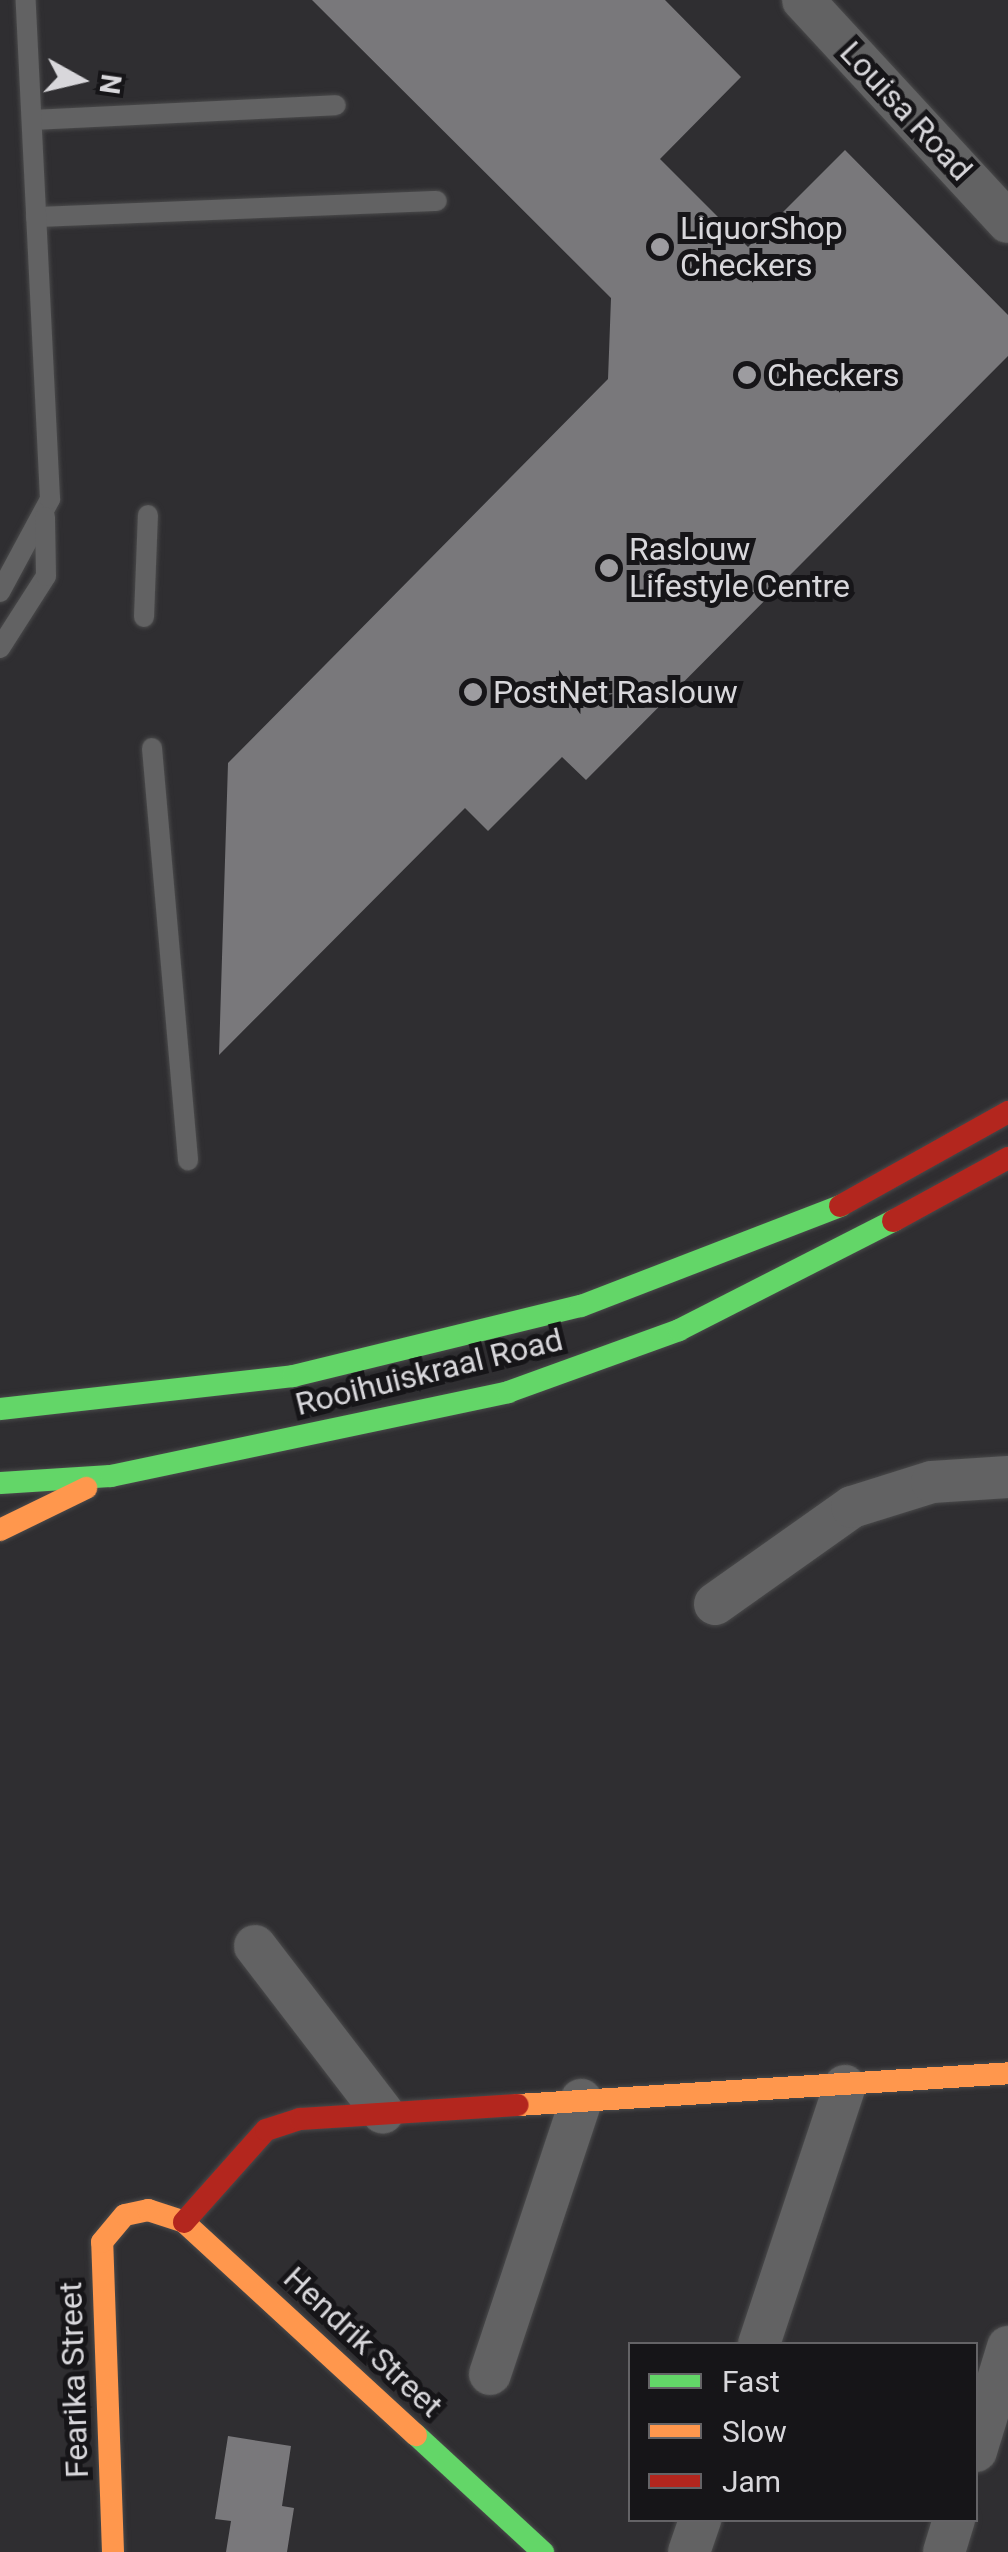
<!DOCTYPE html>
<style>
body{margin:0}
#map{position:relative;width:1008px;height:2552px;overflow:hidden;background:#2f2e31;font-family:Roboto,sans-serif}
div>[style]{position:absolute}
.building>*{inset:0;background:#79787b}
.roads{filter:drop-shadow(0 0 2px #4a4a4b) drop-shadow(0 0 2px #4a4a4b)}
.lane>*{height:20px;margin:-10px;padding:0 10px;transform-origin:10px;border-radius:10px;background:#626263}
.street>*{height:42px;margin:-21px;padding:0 21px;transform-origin:21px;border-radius:21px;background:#626263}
.fast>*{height:22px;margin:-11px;padding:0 11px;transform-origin:11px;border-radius:11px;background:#63d668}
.slow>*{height:22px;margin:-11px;padding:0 11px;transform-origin:11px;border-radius:11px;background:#ff974d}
.jam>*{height:22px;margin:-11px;padding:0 11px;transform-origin:11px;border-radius:11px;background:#b3261e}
.dots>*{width:28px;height:28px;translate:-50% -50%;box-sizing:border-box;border:5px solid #161518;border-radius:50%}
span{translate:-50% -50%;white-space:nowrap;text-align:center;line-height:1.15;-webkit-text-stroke:10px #161518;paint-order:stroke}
.street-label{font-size:32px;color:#d8d7db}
.poi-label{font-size:32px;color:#d8d7db}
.left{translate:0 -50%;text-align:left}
.legend{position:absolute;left:628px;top:2342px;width:350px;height:180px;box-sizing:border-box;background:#161518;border:2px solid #646366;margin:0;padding:12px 18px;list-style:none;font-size:30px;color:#d8d7db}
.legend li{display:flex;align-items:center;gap:20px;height:50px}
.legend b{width:50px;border:2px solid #646366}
.north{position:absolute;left:30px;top:30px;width:100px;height:100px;-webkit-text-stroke:8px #161518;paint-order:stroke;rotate:98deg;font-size:28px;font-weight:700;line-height:40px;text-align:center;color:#d8d7db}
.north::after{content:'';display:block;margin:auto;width:35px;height:45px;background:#d8d7db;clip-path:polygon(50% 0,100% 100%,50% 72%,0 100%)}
</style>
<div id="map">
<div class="building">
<div style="clip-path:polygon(312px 0,665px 0,741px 77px,660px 159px,748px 247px,845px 150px,1008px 315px,1008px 356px,586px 780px,562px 757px,488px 831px,465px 808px,219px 1055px,228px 763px,608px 379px,611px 298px)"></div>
<div style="clip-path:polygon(228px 2436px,291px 2446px,282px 2506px,294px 2508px,287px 2552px,226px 2552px,231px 2521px,215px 2519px)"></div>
</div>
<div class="roads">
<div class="lane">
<div style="left:32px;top:120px;width:304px;rotate:-2.8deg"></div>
<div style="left:36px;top:217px;width:401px;rotate:-2.3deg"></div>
<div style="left:0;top:592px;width:106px;rotate:-61.7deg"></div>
<div style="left:50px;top:499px;width:500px;rotate:-92.8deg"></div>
<div style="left:144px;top:617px;width:102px;rotate:-87.8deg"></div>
<div style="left:0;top:648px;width:85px;rotate:-57.4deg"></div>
<div style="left:46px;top:576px;width:59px;rotate:-91deg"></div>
<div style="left:152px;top:748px;width:414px;rotate:85deg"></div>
</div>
<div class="street">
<div style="left:803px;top:0;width:302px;rotate:47.3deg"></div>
<div style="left:715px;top:1604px;width:168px;rotate:-35.3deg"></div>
<div style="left:852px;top:1507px;width:84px;rotate:-17.4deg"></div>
<div style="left:932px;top:1482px;width:76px;rotate:-3.8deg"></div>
<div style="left:255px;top:1946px;width:210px;rotate:52.5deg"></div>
<div style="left:759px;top:2344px;width:272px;rotate:-71.6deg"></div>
<div style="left:490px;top:2374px;width:289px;rotate:-71.6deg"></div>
<div style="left:976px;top:2451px;width:109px;rotate:-72.9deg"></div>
<div style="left:689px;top:2552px;width:34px;rotate:-71deg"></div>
<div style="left:944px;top:2552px;width:34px;rotate:-73deg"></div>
</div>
<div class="fast">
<div style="left:0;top:1409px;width:295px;rotate:-6.4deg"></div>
<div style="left:293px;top:1376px;width:296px;rotate:-13.7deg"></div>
<div style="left:581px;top:1306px;width:278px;rotate:-21.1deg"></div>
<div style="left:0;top:1483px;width:111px;rotate:-3.6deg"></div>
<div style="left:111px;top:1476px;width:406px;rotate:-11.9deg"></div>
<div style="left:508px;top:1392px;width:182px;rotate:-19.9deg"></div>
<div style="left:679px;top:1330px;width:240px;rotate:-27deg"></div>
<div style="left:416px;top:2435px;width:173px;rotate:42.7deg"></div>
</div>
<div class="slow">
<div style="left:0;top:1530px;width:96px;rotate:-26deg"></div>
<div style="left:518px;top:2105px;width:491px;rotate:-3.7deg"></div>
<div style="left:113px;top:2552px;width:310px;rotate:-92deg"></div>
<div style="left:102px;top:2242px;width:35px;rotate:-50deg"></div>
<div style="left:125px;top:2215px;width:24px;rotate:-12deg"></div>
<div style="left:148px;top:2210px;width:38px;rotate:18deg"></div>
<div style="left:184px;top:2222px;width:315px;rotate:42.6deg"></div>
</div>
<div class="jam">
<div style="left:840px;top:1206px;width:193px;rotate:-29.2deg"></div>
<div style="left:893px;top:1221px;width:131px;rotate:-28.7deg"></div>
<div style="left:184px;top:2222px;width:123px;rotate:-48.3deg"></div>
<div style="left:266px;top:2130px;width:36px;rotate:-18deg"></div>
<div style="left:300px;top:2119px;width:218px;rotate:-3.7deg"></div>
</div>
</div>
<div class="dots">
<div style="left:660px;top:247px;background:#9d9ca0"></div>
<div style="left:747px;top:375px;background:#9d9ca0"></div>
<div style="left:609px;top:568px;background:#9d9ca0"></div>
<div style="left:473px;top:692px;background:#9d9ca0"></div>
</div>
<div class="street-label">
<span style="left:906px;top:111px;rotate:47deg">Louisa Road</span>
<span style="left:429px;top:1372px;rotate:-14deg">Rooihuiskraal Road</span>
<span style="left:363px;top:2342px;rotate:43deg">Hendrik Street</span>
<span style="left:74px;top:2380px;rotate:-92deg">Fearika Street</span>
</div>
<div class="poi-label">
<span class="left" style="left:680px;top:247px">LiquorShop<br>Checkers</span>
<span class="left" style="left:767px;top:375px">Checkers</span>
<span class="left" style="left:629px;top:568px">Raslouw<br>Lifestyle Centre</span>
<span class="left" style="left:493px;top:692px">PostNet Raslouw</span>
</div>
<ul class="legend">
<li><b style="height:12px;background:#63d668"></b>Fast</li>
<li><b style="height:12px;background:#ff974d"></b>Slow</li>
<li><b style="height:12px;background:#b3261e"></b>Jam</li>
</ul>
<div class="north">N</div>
</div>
